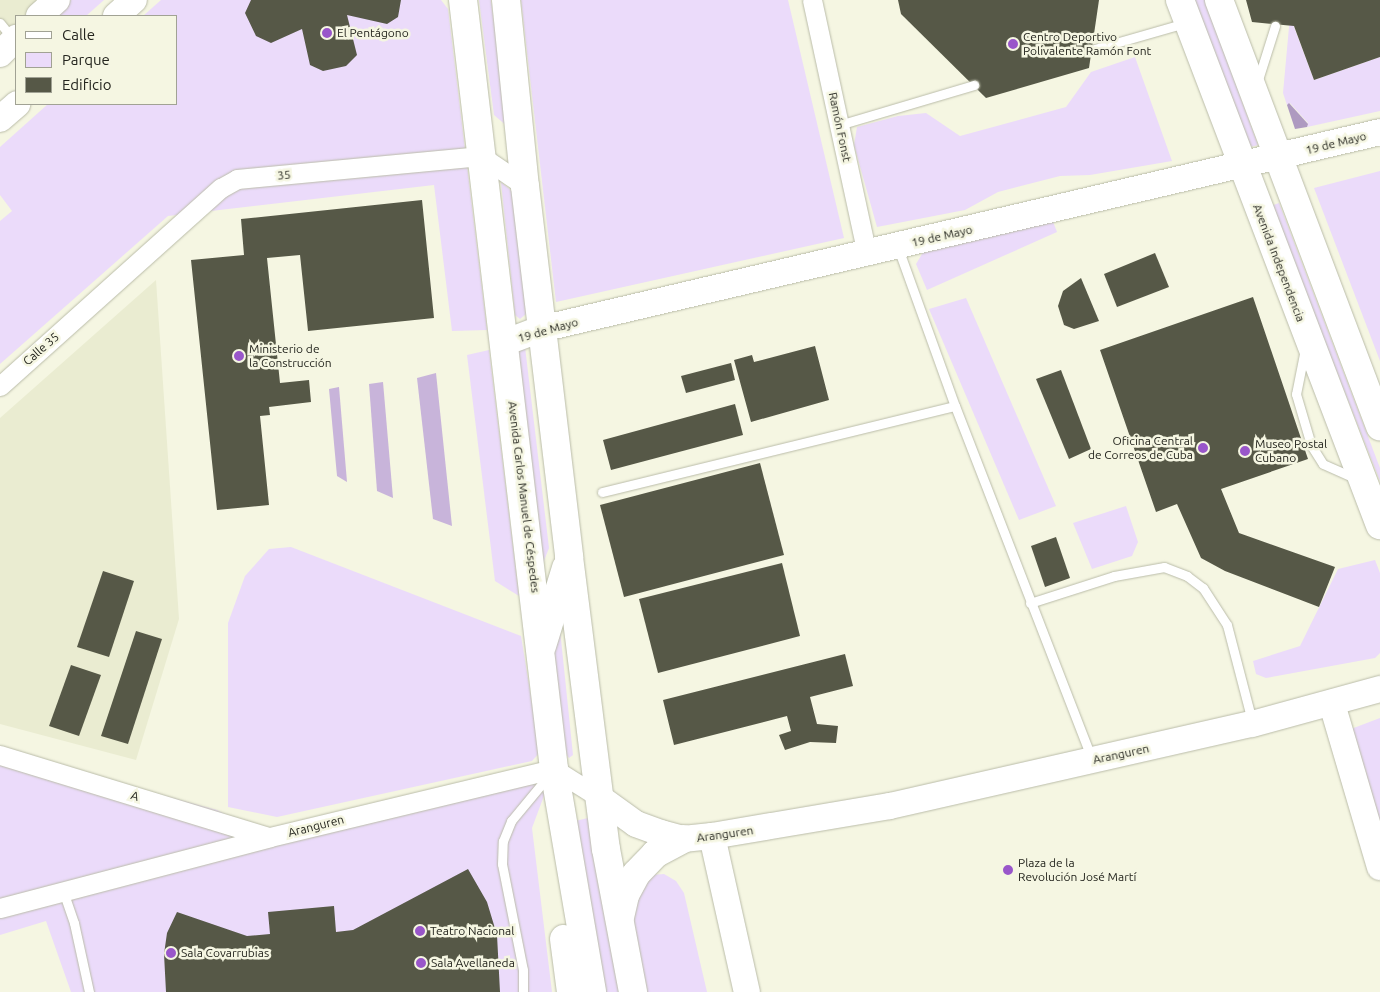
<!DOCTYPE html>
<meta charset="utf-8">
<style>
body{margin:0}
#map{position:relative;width:1380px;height:992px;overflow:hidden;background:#f5f6e2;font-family:Ubuntu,sans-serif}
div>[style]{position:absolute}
.built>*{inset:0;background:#eaecd1}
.green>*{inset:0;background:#ebdbfa}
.forest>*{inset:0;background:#c8b4da}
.water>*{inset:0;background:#ae9ac0}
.building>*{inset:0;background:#565847}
.roads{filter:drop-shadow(0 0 1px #babca9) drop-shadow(0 0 1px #babca9)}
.lane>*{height:9px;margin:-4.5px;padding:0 4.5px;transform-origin:4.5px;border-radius:4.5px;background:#fff}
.street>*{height:19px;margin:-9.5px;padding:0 9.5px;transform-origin:9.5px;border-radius:9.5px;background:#fff}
.secondary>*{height:26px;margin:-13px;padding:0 13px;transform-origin:13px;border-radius:13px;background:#fff}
.primary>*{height:28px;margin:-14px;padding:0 14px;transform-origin:14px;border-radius:14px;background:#fff}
.highway>*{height:28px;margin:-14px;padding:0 14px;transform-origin:14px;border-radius:14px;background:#fff}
.dots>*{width:14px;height:14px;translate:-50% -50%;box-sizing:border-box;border:2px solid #f5f6e2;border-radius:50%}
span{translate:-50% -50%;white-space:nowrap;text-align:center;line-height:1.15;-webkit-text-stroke:5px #f5f6e2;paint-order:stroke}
.poi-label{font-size:12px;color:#24251e}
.left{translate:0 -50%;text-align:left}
.right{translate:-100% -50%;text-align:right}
.street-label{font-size:12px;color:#24251e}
.legend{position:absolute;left:15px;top:15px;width:162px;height:90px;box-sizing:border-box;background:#f5f6e2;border:1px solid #a1a294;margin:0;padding:6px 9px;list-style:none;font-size:15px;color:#24251e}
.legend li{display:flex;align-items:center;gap:10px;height:25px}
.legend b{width:25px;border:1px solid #a1a294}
</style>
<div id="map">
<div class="built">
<div style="clip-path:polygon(0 0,57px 0,39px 16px,16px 16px,16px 38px,0 54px)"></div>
<div style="clip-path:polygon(156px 280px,179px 619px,136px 760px,0 724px,0 418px)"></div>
</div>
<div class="green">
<div style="clip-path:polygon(71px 0,104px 0,86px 16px,54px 16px)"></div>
<div style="clip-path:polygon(161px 0,441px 0,448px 9px,487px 330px,452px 331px,434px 185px,168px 216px,0 364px,0 221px,12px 211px,0 195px,0 147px,48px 104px,176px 104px,176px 16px,143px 16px)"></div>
<div style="clip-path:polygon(479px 0,491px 0,508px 127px,494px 115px)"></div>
<div style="clip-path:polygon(521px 0,788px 0,844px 238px,556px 302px)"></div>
<div style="clip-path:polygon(1194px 0,1205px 0,1258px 145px,1250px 147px)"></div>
<div style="clip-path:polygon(1290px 16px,1314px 80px,1380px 57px,1380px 111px,1307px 127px,1308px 123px,1290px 103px,1287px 105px,1283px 93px)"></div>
<div style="clip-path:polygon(1135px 57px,1172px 161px,1090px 175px,1060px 176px,998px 192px,965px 210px,877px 227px,854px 145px,857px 127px,898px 116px,926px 113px,960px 136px,1066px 107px,1091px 72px)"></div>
<div style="clip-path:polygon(1380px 171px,1380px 361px,1314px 188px)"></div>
<div style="clip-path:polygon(501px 182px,514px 193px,526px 314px,520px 319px,515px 315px)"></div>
<div style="clip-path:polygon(1279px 203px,1380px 468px,1380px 481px,1271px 206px)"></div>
<div style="clip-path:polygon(1052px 219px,1057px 232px,927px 290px,916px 264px,925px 249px)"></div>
<div style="clip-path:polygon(966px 298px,1056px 506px,1019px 520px,929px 309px)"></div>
<div style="clip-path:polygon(525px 347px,549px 548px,542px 566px,516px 352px)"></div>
<div style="clip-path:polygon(489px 350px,519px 596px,495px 581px,467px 355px)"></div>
<div style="clip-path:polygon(1126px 506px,1138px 542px,1132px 556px,1092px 569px,1073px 523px)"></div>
<div style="clip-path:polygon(291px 547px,521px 636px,540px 752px,532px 761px,277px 817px,228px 807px,228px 623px,245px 576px,269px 549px)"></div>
<div style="clip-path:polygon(1375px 560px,1380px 573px,1380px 653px,1375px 658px,1266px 678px,1256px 674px,1253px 661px,1300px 646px,1338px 569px)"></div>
<div style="clip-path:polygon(559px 620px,573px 755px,569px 758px,563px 750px,553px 645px)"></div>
<div style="clip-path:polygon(1380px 718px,1380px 850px,1351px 729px)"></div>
<div style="clip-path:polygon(0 751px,217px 810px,270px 837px,554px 769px,532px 828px,552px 992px,71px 992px,46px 921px,0 935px)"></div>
<div style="clip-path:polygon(588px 818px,620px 992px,606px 992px,575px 821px)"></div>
<div style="clip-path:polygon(664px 874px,676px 881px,684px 893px,707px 992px,639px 992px,631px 906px,651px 875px)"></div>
</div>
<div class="forest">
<div style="clip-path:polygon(436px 373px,452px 526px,433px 519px,417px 378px)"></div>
<div style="clip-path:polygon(383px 382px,393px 498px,377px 491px,369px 384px)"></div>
<div style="clip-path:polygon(339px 387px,347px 482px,337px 476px,329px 389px)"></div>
</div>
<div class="water">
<div style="clip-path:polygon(1289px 103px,1308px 124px,1307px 127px,1295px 129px,1287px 105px)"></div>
</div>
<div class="building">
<div style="clip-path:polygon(251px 0,401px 0,398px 17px,387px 24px,347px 15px,357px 55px,346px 66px,323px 71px,310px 65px,302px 29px,271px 43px,256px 36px,245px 13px)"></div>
<div style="clip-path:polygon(898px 0,1099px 0,1089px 68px,986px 98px,901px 14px)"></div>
<div style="clip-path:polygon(1246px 0,1380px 0,1380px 57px,1314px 80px,1294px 26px,1252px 22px)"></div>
<div style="clip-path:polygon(422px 200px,434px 318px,308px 331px,300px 255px,267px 258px,280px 383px,309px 380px,311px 402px,269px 407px,270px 415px,260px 416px,269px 505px,217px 510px,191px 260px,244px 255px,241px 219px)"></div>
<div style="clip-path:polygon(1155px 253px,1169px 287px,1117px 307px,1104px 274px)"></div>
<div style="clip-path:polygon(1081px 278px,1099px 321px,1074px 329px,1064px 325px,1058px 306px,1063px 291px)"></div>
<div style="clip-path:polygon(1253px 297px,1308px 459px,1221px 489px,1239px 533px,1335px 567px,1319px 607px,1225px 571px,1201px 558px,1177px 504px,1156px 512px,1100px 350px)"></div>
<div style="clip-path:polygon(815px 346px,829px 400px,751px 422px,734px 360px,752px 355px,754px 362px)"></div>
<div style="clip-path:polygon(731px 363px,735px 380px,686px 393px,681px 376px)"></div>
<div style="clip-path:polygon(1061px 370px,1091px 449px,1069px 459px,1036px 379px)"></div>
<div style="clip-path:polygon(735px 404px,743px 435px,611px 470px,603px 440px)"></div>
<div style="clip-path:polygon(760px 463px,784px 555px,624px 597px,600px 505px)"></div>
<div style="clip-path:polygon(1056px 537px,1070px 578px,1045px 587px,1031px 546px)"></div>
<div style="clip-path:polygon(782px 563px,800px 636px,658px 673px,639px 599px)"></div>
<div style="clip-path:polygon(103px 571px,134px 581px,109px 657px,77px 647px)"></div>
<div style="clip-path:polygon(136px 631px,162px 639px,128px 744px,101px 736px)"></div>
<div style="clip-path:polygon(845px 654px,853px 686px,810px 697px,817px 724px,838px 726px,836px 743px,810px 742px,785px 750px,779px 735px,791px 731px,787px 716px,674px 745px,663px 700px)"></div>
<div style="clip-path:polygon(71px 665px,101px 675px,79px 736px,49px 726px)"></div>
<div style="clip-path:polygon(468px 869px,487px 902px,497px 935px,500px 992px,166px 992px,164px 954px,167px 933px,177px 912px,247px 936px,270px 934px,268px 912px,334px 906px,336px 932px,353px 930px)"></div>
</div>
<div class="roads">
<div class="lane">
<div style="left:0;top:23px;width:19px;rotate:51deg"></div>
<div style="left:1091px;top:50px;width:98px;rotate:-16deg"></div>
<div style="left:1257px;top:83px;width:60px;rotate:-72.5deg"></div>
<div style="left:839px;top:125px;width:141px;rotate:-16.5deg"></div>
<div style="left:898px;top:248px;width:168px;rotate:70.2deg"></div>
<div style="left:955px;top:406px;width:376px;rotate:68.8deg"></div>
<div style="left:1305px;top:349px;width:46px;rotate:101.3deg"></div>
<div style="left:1296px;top:394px;width:53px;rotate:73.6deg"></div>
<div style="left:1311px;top:445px;width:22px;rotate:58deg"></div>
<div style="left:1323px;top:464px;width:35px;rotate:24deg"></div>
<div style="left:602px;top:492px;width:363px;rotate:-13.7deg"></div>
<div style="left:1030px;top:603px;width:88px;rotate:-17.8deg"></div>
<div style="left:1114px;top:576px;width:51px;rotate:-10.2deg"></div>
<div style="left:1164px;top:567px;width:25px;rotate:21deg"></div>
<div style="left:1187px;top:576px;width:20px;rotate:37deg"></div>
<div style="left:1203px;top:588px;width:44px;rotate:57deg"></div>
<div style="left:1227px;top:625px;width:99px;rotate:75.4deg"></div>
<div style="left:63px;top:891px;width:34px;rotate:71deg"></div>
<div style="left:74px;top:923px;width:71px;rotate:77.7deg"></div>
<div style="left:523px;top:992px;width:22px;rotate:-90deg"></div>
<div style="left:523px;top:970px;width:108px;rotate:-101.2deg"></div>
<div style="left:502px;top:864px;width:23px;rotate:-88deg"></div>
<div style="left:503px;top:841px;width:22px;rotate:-68deg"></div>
<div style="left:511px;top:821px;width:60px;rotate:-50.4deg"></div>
</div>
<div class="street">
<div style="left:812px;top:0;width:261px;rotate:77.8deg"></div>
<div style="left:0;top:386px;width:297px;rotate:-41.9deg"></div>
<div style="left:221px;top:188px;width:18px;rotate:-29deg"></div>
<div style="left:237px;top:179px;width:245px;rotate:-5.4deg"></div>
<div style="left:481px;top:156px;width:53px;rotate:34.3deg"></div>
<div style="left:0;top:755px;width:281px;rotate:17deg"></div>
<div style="left:0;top:908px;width:279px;rotate:-14.7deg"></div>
<div style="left:270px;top:837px;width:292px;rotate:-13.5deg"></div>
<div style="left:554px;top:769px;width:54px;rotate:32.2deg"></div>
</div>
<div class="secondary">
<div style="left:39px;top:16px;width:24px;rotate:-42deg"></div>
<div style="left:116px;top:16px;width:24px;rotate:-42deg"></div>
<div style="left:0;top:54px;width:23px;rotate:-45deg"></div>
<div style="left:0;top:119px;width:23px;rotate:-41deg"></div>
<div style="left:504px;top:343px;width:40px;rotate:-21deg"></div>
<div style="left:541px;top:329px;width:862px;rotate:-13.21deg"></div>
<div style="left:1332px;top:704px;width:170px;rotate:73.6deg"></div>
<div style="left:600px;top:798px;width:44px;rotate:35.8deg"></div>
<div style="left:636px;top:824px;width:27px;rotate:20deg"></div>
<div style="left:661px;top:833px;width:23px;rotate:15deg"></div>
<div style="left:683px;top:839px;width:29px;rotate:-6deg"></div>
<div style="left:712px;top:836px;width:181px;rotate:-9.6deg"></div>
<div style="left:890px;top:806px;width:371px;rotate:-12.8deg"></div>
<div style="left:1252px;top:724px;width:133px;rotate:-15.3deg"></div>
<div style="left:712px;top:836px;width:160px;rotate:77.4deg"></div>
</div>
<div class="primary">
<div style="left:463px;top:0;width:774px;rotate:83.25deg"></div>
<div style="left:554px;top:769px;width:226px;rotate:80.3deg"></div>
<div style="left:1219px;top:0;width:456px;rotate:69.3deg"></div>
<div style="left:564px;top:939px;width:53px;rotate:82.5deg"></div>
</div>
<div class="highway">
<div style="left:506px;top:0;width:187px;rotate:84.2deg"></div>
<div style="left:525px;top:186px;width:374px;rotate:83.2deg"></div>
<div style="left:569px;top:557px;width:294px;rotate:82.8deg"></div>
<div style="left:606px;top:849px;width:146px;rotate:79.3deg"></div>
<div style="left:1180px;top:0;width:562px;rotate:69.15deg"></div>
<div style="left:542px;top:646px;width:82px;rotate:-72.9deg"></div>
<div style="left:620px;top:917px;width:23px;rotate:-77deg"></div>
<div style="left:625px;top:895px;width:24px;rotate:-62deg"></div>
<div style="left:636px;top:874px;width:28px;rotate:-46deg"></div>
<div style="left:655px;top:854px;width:32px;rotate:-28deg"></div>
</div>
</div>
<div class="dots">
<div style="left:327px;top:33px;background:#9956ca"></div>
<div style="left:1013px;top:44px;background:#9956ca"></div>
<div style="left:239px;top:356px;background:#9956ca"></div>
<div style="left:1203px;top:448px;background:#9956ca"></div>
<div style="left:1245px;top:451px;background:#9956ca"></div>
<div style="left:1008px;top:870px;background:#9956ca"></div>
<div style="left:420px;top:931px;background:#9956ca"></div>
<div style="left:171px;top:953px;background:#9956ca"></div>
<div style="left:421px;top:963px;background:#9956ca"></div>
</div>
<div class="poi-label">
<span class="left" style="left:337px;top:33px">El Pentágono</span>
<span class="left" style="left:1023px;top:44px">Centro Deportivo<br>Polivalente Ramón Font</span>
<span class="left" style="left:249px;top:356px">Ministerio de<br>la Construcción</span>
<span class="right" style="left:1193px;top:448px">Oficina Central<br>de Correos de Cuba</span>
<span class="left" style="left:1255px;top:451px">Museo Postal<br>Cubano</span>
<span class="left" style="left:1018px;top:870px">Plaza de la<br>Revolución José Martí</span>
<span class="left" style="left:430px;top:931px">Teatro Nacional</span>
<span class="left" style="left:181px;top:953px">Sala Covarrubias</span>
<span class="left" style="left:431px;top:963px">Sala Avellaneda</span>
</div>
<div class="street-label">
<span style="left:840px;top:127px;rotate:78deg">Ramón Fonst</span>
<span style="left:1336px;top:143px;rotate:-14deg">19 de Mayo</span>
<span style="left:284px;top:175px;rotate:-5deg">35</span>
<span style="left:942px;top:236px;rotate:-13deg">19 de Mayo</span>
<span style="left:1279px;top:263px;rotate:69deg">Avenida Independencia</span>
<span style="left:548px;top:330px;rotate:-16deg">19 de Mayo</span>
<span style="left:41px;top:349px;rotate:-41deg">Calle 35</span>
<span style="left:524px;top:497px;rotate:83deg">Avenida Carlos Manuel de Céspedes</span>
<span style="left:1121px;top:754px;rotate:-12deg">Aranguren</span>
<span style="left:135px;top:796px;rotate:17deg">A</span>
<span style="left:316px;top:826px;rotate:-14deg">Aranguren</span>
<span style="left:725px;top:834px;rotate:-8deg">Aranguren</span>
</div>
<ul class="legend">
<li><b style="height:6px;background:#fff"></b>Calle</li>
<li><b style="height:14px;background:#ebdbfa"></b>Parque</li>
<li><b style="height:14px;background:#565847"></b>Edificio</li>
</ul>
</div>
